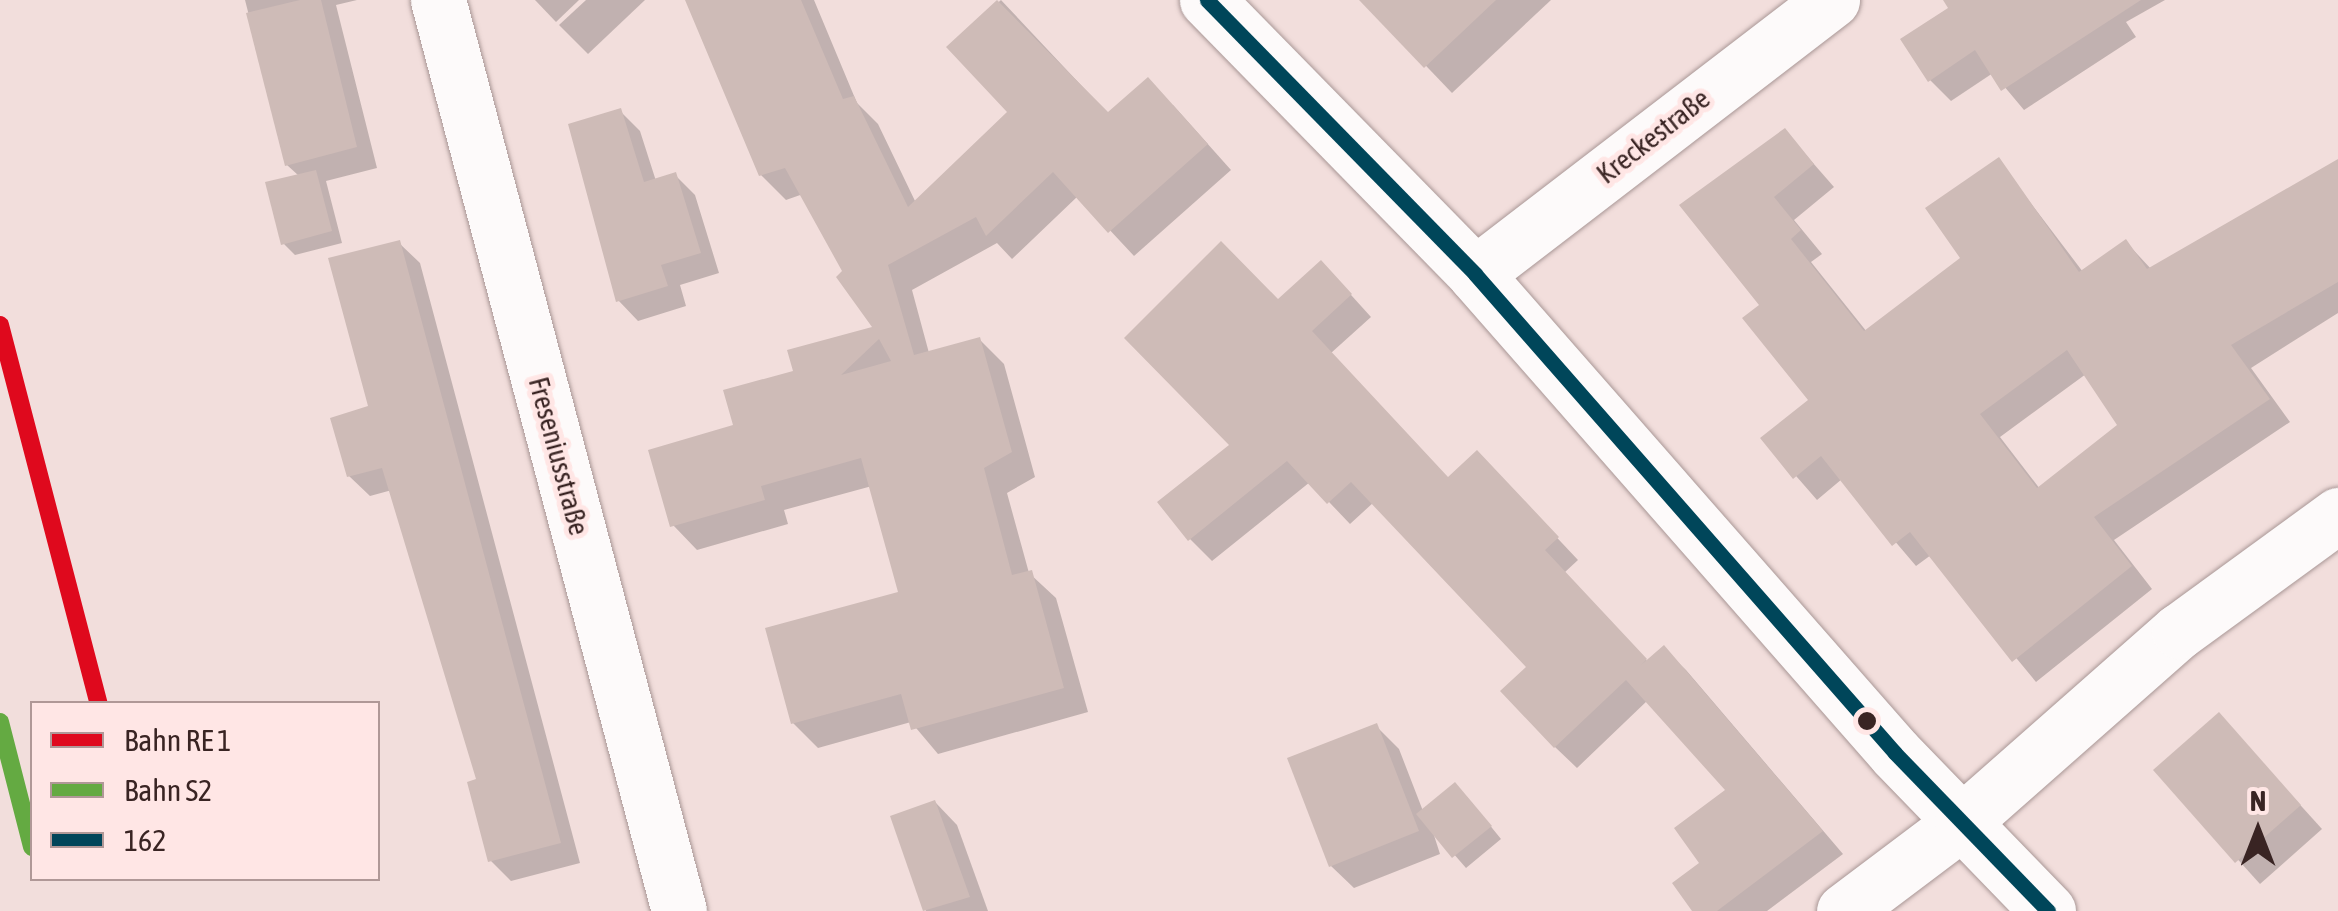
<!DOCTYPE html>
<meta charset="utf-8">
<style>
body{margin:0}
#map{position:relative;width:2338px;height:911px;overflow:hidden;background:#f2dedc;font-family:"Asap Condensed",sans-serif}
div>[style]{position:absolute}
.shadow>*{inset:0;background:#0003}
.building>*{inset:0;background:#cebbb7}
.roads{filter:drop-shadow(0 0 2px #a99796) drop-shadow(0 0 2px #a99796)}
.minor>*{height:55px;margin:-27.5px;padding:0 27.5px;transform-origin:27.5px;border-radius:27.5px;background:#fdfafa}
.bus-1>*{height:15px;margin:-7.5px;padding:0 7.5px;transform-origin:7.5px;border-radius:7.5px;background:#00465a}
.rail-1>*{height:18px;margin:-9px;padding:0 9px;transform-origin:9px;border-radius:9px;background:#df091d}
.rail-2>*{height:18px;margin:-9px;padding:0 9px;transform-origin:9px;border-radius:9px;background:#64aa42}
.dots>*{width:28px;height:28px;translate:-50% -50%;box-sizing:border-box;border:5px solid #ffe6e5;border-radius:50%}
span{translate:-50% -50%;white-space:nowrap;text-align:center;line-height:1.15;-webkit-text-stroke:10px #ffe6e5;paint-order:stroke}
.street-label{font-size:28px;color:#392423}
.legend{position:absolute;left:30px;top:701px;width:350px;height:180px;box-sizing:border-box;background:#ffe6e5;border:2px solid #b09897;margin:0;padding:12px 18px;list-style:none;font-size:30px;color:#392423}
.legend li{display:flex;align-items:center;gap:20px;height:50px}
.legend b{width:50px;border:2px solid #b09897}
.north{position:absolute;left:2208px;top:781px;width:100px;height:100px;-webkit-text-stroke:8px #ffe6e5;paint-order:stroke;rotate:0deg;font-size:28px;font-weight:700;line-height:40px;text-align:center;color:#392423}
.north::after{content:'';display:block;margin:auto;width:35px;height:45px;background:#392423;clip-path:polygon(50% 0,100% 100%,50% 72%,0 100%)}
</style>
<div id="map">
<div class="shadow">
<div style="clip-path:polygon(245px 0,357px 0,336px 5px,377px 168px,326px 181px,342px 243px,295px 255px,284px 244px,299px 176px,287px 165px)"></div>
<div style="clip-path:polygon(535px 0,579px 0,556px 22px)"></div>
<div style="clip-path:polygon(586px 0,645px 0,588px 54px,559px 25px)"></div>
<div style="clip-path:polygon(688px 0,814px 0,857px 103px,878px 124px,916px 203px,1010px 112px,950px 47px,1001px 0,1109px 115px,1173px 105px,1231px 170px,1134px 256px,1078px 196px,1012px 259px,997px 243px,912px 290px,929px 353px,979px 339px,1004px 364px,1035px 477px,1007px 493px,1029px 573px,1056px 598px,1088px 712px,938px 754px,911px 722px,818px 748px,793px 723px,901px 593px,872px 486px,784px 510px,788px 524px,697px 550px,673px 525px,736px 427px,796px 373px,876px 328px,803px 194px,786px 200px,761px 175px)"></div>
<div style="clip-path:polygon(1363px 0,1551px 0,1452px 93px)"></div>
<div style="clip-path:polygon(1964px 0,2165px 0,2126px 22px,2136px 37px,2024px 110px,1993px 73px,1951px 101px,1930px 80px)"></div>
<div style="clip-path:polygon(620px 111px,640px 131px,656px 181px,675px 175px,695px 195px,719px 273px,680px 285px,686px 306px,638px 321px,618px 300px)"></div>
<div style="clip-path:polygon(evenodd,1785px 131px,1834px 187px,1794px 220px,1822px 254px,1811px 262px,1867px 332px,1963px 258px,1998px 160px,2083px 272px,2126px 242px,2152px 270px,2338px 161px,2338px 313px,2251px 368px,2290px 422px,2114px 540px,2152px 589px,2036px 682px,1931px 555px,1916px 566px,1842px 479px,1817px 500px,1763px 438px,1811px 400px,1762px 306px,1682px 206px,1785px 131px,2086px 374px,2121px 426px,2040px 489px,2000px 437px,2086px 374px)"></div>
<div style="clip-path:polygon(399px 243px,420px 263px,580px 863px,511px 881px,491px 861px,479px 781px,392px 490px,370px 496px,349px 476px,371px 408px)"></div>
<div style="clip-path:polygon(1342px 285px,1371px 317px,1331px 353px,1449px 480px,1498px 475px,1578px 560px,1564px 573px,1648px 662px,1664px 649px,1686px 670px,1843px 854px,1767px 911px,1695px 911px,1729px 790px,1648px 700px,1577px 768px,1555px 747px,1529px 667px,1374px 502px,1350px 524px,1310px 482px,1212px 561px,1190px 539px,1161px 503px,1233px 446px,1278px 302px)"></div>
<div style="clip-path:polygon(2219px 715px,2322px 829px,2260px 884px,2157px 770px)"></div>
<div style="clip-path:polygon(1376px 726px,1399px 749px,1423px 811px,1467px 797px,1501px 839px,1466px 868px,1432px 829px,1440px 854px,1354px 888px,1331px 866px)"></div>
<div style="clip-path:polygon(935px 802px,957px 825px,988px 911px,926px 911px,893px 817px)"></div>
</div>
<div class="building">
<div style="clip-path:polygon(300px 0,321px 0,357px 147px,285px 166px,246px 13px)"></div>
<div style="clip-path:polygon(evenodd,685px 0,801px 0,843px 99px,854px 96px,908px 207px,1007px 112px,946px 47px,997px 0,1108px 112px,1148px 77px,1208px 144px,1108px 233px,1053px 172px,986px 236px,976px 217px,888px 265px,914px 355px,980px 337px,1012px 452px,984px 468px,1012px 575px,1032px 570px,1064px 688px,911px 730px,901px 694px,791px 724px,765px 628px,898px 592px,861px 458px,761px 486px,765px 500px,670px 527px,648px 450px,733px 425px,723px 390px,793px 371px,787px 350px,872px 327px,836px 277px,842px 271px,785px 168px,759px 176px,685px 0,879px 339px,891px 361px,841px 375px,879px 339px)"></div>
<div style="clip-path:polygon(1359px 0,1496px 0,1424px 68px)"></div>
<div style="clip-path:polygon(1943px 0,2141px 0,2001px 91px,1975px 50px,1928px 82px,1900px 39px,1948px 8px)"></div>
<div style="clip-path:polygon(621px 108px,644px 182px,676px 172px,701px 253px,661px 265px,668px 286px,616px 302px,568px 124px)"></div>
<div style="clip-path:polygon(evenodd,1785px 128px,1814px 164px,1774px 197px,1801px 230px,1791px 239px,1864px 331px,1960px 258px,1925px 208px,1999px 157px,2079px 272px,2126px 239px,2147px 269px,2338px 159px,2338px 282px,2231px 345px,2270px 399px,2094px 517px,2132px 566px,2012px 662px,1910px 532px,1892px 546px,1821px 456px,1793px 479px,1760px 438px,1808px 400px,1742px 318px,1759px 305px,1679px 205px,1785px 128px,2067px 350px,2117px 425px,2037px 488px,1980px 414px,2067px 350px)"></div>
<div style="clip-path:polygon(316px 170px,332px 231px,281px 245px,265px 182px)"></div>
<div style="clip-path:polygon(400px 240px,561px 843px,488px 862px,467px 782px,476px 779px,382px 468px,347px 477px,330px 418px,368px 406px,328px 258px)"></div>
<div style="clip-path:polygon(1221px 241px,1278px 299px,1321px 260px,1352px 294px,1312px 331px,1448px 477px,1477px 450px,1559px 537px,1545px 550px,1647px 659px,1641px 665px,1664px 645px,1823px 831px,1717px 911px,1692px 911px,1672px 883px,1699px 863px,1674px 828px,1725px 790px,1626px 680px,1554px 748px,1500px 691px,1526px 667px,1351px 482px,1327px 504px,1287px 461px,1188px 541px,1157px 502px,1229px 445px,1124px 338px)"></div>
<div style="clip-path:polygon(2219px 712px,2301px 805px,2235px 863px,2153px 770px)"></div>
<div style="clip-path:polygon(1377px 723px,1419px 831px,1329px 867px,1287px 758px)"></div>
<div style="clip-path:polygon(1455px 782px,1492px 826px,1452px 858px,1416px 814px)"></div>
<div style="clip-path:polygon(935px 800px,970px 897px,923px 911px,890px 816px)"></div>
</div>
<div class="roads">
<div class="minor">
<div style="left:438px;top:0;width:942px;rotate:75.18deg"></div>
<div style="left:1207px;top:0;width:383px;rotate:45.6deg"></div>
<div style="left:1475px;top:274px;width:637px;rotate:48.75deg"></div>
<div style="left:1895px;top:753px;width:220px;rotate:45.9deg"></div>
<div style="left:1475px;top:274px;width:450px;rotate:-37.5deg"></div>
<div style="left:1844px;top:911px;width:148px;rotate:-37deg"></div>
<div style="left:1962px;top:822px;width:289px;rotate:-41.4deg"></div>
<div style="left:2179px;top:631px;width:197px;rotate:-36.1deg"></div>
</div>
</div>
<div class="bus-1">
<div style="left:1207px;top:0;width:383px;rotate:45.6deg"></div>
<div style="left:1475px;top:274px;width:637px;rotate:48.75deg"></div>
<div style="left:1895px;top:753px;width:220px;rotate:45.9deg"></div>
</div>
<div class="rail-1">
<div style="left:0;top:325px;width:392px;rotate:75.4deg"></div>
</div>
<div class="rail-2">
<div style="left:0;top:722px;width:129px;rotate:75.6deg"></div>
</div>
<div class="dots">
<div style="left:1867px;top:721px;background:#392423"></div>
</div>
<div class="street-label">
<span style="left:1653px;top:136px;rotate:-38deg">Kreckestraße</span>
<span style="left:559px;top:456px;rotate:75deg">Freseniusstraße</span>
</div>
<ul class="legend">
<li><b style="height:12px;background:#df091d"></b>Bahn RE 1</li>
<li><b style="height:12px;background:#64aa42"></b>Bahn S2</li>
<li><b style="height:12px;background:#00465a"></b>162</li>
</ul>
<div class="north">N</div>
</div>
